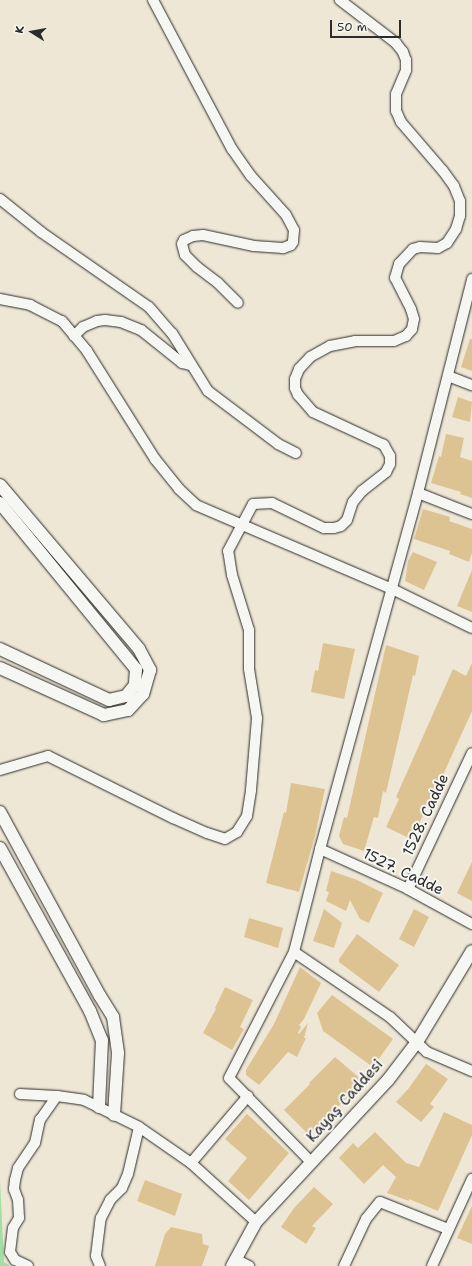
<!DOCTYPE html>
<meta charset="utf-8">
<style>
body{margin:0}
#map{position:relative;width:472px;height:1266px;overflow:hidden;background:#eee7d5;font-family:"Shantell Sans",sans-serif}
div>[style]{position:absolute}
.green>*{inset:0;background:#a3dea3}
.building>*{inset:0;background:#ddc392}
.roads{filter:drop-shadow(0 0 1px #2b2b2b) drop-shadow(0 0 1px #2b2b2b)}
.minor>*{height:10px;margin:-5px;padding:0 5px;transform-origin:5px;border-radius:5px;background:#f6f6f2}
.tertiary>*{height:12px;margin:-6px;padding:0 6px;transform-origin:6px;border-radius:6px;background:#f6f6f2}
span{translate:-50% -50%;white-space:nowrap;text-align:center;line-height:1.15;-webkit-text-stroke:4px #f6f6f2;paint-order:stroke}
.street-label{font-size:15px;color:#2b2b2b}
.north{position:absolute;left:12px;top:12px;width:40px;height:40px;-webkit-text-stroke:3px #f6f6f2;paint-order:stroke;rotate:281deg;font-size:11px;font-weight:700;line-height:16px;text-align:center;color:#2b2b2b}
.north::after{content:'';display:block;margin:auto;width:14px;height:18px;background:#2b2b2b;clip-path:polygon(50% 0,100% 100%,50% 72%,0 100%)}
.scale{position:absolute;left:330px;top:20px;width:71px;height:18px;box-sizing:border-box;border:2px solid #2b2b2b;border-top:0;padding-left:5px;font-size:12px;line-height:14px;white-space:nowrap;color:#2b2b2b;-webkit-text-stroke:3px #f6f6f2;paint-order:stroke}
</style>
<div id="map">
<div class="green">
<div style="clip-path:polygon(0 1180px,4px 1262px,10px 1266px,0 1266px)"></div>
</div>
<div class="building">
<div style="clip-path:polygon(470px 339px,472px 339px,472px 371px,461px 367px)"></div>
<div style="clip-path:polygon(458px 397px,472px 402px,470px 422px,452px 417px)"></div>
<div style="clip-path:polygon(446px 434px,464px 438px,460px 457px,472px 461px,472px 498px,460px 494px,461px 492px,431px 483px,439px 456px,441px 457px)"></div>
<div style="clip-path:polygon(423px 509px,450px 517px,449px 521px,472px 529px,472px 553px,469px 562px,449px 554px,450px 551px,414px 539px)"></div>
<div style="clip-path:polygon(413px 552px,437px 562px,424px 590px,405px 581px,408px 561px)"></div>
<div style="clip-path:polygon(472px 570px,472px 612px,457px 606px)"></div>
<div style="clip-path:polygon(323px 643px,355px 649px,344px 699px,311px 692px,315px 670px,318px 671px)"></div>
<div style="clip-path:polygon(386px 645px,419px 656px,415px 676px,413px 675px,386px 793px,383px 791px,378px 818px,374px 817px,364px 851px,343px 844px,339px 836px,344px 817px,347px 818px)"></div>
<div style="clip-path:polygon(472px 663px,472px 711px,438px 786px,411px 839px,386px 827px,399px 799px,396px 797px,453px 669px,466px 676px)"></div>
<div style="clip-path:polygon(291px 783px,325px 789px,315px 836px,299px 892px,266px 883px,284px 812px,286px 813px)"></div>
<div style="clip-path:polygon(472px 862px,472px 901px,457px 893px)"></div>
<div style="clip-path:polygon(331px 871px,357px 880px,383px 893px,369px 923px,360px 919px,350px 900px,346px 911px,326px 901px,329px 892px,326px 891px)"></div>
<div style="clip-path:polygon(324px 909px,342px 923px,334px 948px,313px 941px)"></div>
<div style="clip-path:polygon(414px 909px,429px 917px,414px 947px,399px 939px)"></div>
<div style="clip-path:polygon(249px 918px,283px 928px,278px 948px,244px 937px)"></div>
<div style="clip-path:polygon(357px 934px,399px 965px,379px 992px,339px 962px,339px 959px)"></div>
<div style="clip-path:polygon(300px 967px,321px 983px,304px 1019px,299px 1025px,301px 1027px,298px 1033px,299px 1034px,308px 1023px,304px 1038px,306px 1038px,297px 1057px,288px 1052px,259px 1085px,246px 1075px,246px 1070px,274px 1024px)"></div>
<div style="clip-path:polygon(225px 987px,253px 1000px,240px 1027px,244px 1029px,232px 1050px,203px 1033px,216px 1009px,215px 1008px)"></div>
<div style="clip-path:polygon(332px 995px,393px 1039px,373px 1067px,323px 1031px,317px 1013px)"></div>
<div style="clip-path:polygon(335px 1057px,362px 1080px,348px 1097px,309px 1135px,284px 1110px,310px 1084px,309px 1083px)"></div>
<div style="clip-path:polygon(426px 1064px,448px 1079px,430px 1104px,434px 1107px,421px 1122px,396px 1102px,409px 1088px)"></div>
<div style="clip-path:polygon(444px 1112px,472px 1125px,472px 1135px,438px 1211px,409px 1199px,409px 1201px,387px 1193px,396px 1177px,383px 1165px,364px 1184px,339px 1158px,353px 1143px,358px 1148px,375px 1132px,406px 1163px,419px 1167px)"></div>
<div style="clip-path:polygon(247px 1114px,289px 1153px,249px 1200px,228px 1181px,247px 1158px,225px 1139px)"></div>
<div style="clip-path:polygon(145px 1180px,182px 1194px,175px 1216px,137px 1201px)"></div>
<div style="clip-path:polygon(314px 1187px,333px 1204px,312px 1226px,316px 1228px,306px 1244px,281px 1227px,294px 1208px)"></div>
<div style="clip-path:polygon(472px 1206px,472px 1244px,457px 1238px)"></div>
<div style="clip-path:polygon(171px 1227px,202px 1234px,203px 1244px,209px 1246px,202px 1266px,155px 1266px,165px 1234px)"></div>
</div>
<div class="roads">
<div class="minor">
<div style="left:153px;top:0;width:169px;rotate:62.1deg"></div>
<div style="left:232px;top:149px;width:33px;rotate:55deg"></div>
<div style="left:251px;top:176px;width:52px;rotate:48.1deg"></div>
<div style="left:286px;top:215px;width:17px;rotate:62deg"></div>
<div style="left:294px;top:230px;width:12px;rotate:95deg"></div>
<div style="left:293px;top:242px;width:4px;rotate:124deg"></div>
<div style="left:291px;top:245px;width:9px;rotate:159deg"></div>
<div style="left:283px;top:248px;width:29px;rotate:-176deg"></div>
<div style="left:254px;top:246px;width:52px;rotate:-167.8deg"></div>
<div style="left:203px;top:235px;width:10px;rotate:174deg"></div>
<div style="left:193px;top:236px;width:10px;rotate:156deg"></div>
<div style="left:184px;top:240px;width:4px;rotate:117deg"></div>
<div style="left:182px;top:244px;width:11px;rotate:75deg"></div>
<div style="left:185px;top:255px;width:17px;rotate:45deg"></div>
<div style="left:197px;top:267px;width:26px;rotate:37deg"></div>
<div style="left:218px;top:283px;width:28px;rotate:45deg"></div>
<div style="left:0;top:199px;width:53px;rotate:38.8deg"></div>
<div style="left:41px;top:232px;width:131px;rotate:34.8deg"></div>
<div style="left:149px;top:307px;width:35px;rotate:49deg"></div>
<div style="left:172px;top:333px;width:68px;rotate:58.2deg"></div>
<div style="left:208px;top:391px;width:88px;rotate:37.1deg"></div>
<div style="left:278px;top:444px;width:20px;rotate:27deg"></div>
<div style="left:0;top:299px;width:31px;rotate:11deg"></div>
<div style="left:30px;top:305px;width:36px;rotate:27deg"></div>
<div style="left:62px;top:321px;width:39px;rotate:50deg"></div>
<div style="left:87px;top:351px;width:128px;rotate:57.8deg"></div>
<div style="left:155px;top:459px;width:38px;rotate:51deg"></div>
<div style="left:179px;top:489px;width:23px;rotate:43deg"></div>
<div style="left:196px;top:505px;width:213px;rotate:23.2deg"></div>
<div style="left:392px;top:589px;width:89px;rotate:26deg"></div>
<div style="left:74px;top:336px;width:13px;rotate:-45deg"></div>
<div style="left:83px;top:327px;width:15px;rotate:-23deg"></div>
<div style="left:97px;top:321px;width:8px;rotate:-7deg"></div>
<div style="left:105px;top:320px;width:16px;rotate:7deg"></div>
<div style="left:121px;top:322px;width:22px;rotate:22deg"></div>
<div style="left:141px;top:330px;width:53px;rotate:38.8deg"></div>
<div style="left:182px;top:363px;width:9px;rotate:13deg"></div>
<div style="left:448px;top:376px;width:26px;rotate:21deg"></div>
<div style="left:418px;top:493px;width:58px;rotate:21.3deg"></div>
<div style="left:0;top:770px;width:50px;rotate:-16.3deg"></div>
<div style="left:48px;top:756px;width:140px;rotate:26.4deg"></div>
<div style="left:173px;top:818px;width:37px;rotate:24deg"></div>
<div style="left:207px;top:833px;width:19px;rotate:18deg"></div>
<div style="left:225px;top:839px;width:14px;rotate:-30deg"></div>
<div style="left:237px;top:832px;width:19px;rotate:-58deg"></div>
<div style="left:247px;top:816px;width:26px;rotate:-81deg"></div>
<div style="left:251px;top:790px;width:72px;rotate:-85.2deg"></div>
<div style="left:257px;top:718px;width:50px;rotate:-99.3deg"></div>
<div style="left:249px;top:669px;width:39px;rotate:-90deg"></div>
<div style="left:249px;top:630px;width:58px;rotate:-107.2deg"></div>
<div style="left:232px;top:575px;width:24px;rotate:-99deg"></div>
<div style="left:228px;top:551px;width:53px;rotate:-62deg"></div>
<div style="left:253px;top:504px;width:19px;rotate:-3deg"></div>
<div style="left:272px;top:503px;width:58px;rotate:25.7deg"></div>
<div style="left:324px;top:528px;width:10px"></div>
<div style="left:334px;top:528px;width:7px;rotate:-16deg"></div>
<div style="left:341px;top:526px;width:8px;rotate:-45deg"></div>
<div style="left:347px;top:520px;width:19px;rotate:-72deg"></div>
<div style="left:353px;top:502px;width:14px;rotate:-51deg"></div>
<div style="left:362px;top:491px;width:31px;rotate:-38deg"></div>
<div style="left:386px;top:472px;width:9px;rotate:-63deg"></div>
<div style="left:390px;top:464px;width:8px;rotate:-90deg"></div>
<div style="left:390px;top:456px;width:13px;rotate:-119deg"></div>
<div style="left:384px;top:445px;width:78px;rotate:-155.1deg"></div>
<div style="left:313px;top:412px;width:23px;rotate:-131deg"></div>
<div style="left:298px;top:395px;width:8px;rotate:-113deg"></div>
<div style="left:295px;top:388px;width:9px;rotate:-90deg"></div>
<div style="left:295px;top:379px;width:11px;rotate:-68deg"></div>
<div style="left:299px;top:369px;width:16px;rotate:-47deg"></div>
<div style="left:310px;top:357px;width:23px;rotate:-29deg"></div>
<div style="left:330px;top:346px;width:25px;rotate:-11deg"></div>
<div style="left:355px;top:341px;width:39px"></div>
<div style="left:394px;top:341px;width:13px;rotate:-23deg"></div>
<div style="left:406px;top:336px;width:9px;rotate:-49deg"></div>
<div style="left:412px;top:329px;width:10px;rotate:-79deg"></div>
<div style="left:414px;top:319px;width:10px;rotate:-107deg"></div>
<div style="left:411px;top:309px;width:35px;rotate:-117deg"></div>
<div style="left:395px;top:278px;width:15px;rotate:-74deg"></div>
<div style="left:399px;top:264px;width:21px;rotate:-47deg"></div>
<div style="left:413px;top:249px;width:7px;rotate:-16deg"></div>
<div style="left:420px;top:247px;width:18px;rotate:3deg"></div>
<div style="left:438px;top:248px;width:10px;rotate:-29deg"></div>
<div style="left:447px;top:243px;width:17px;rotate:-57deg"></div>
<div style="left:456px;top:229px;width:14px;rotate:-73deg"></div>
<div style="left:460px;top:216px;width:15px;rotate:-90deg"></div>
<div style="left:460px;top:201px;width:16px;rotate:-112deg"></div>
<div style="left:454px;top:186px;width:19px;rotate:-126deg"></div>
<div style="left:443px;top:171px;width:65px;rotate:-130.6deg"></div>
<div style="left:401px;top:122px;width:12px;rotate:-114deg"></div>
<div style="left:396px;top:111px;width:17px;rotate:-90deg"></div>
<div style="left:396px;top:94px;width:26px;rotate:-67deg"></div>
<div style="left:406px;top:70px;width:10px;rotate:-90deg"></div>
<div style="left:406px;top:60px;width:9px;rotate:-111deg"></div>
<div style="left:403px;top:52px;width:11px;rotate:-128deg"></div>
<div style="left:396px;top:43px;width:71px;rotate:-142.5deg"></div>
<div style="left:320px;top:849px;width:97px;rotate:24.4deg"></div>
<div style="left:408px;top:889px;width:73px;rotate:28.7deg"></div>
<div style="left:408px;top:889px;width:150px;rotate:-64.8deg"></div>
<div style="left:294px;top:952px;width:116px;rotate:34.1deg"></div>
<div style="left:390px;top:1017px;width:51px;rotate:43.4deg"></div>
<div style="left:427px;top:1052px;width:49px;rotate:22.9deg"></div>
<div style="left:20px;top:1094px;width:37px;rotate:3deg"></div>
<div style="left:57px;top:1096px;width:27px;rotate:8deg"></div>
<div style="left:84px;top:1100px;width:61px;rotate:26.1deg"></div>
<div style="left:139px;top:1127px;width:63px;rotate:34.7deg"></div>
<div style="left:191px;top:1163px;width:88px;rotate:42.2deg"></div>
<div style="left:311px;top:1162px;width:117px;rotate:-134.3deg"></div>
<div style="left:229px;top:1078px;width:142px;rotate:-62.7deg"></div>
<div style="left:294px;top:952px;width:106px;rotate:-75.8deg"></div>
<div style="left:320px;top:849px;width:369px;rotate:-74.6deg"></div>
<div style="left:418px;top:493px;width:221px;rotate:-75.8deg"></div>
<div style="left:191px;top:1163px;width:88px;rotate:-49.6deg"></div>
<div style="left:235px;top:1259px;width:16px;rotate:27deg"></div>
<div style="left:28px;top:1266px;width:14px;rotate:-155deg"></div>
<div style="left:15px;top:1260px;width:9px;rotate:-122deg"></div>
<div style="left:10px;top:1252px;width:24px;rotate:-83deg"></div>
<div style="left:13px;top:1228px;width:12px;rotate:-59deg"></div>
<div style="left:19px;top:1218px;width:18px;rotate:-93deg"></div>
<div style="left:18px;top:1200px;width:12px;rotate:-110deg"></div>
<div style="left:14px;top:1189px;width:9px;rotate:-84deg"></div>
<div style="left:15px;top:1180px;width:12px;rotate:-76deg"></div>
<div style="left:18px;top:1168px;width:30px;rotate:-56deg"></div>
<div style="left:35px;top:1143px;width:24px;rotate:-78deg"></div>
<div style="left:40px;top:1120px;width:29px;rotate:-55deg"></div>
<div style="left:100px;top:1266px;width:11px;rotate:-112deg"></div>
<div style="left:96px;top:1256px;width:38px;rotate:-83deg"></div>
<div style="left:101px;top:1218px;width:20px;rotate:-63deg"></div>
<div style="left:110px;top:1200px;width:17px;rotate:-45deg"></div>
<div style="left:122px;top:1188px;width:15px;rotate:-67deg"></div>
<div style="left:128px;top:1174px;width:48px;rotate:-76.8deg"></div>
<div style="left:344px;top:1266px;width:52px;rotate:-64.9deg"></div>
<div style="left:366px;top:1219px;width:22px;rotate:-51deg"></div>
<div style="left:380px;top:1202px;width:73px;rotate:21.7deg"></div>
<div style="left:432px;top:1266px;width:96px;rotate:-65.3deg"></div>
</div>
<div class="tertiary">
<div style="left:0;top:485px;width:215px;rotate:49.7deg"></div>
<div style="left:139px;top:649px;width:24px;rotate:62deg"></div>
<div style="left:150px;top:670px;width:25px;rotate:106deg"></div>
<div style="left:143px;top:694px;width:22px;rotate:133deg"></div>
<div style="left:128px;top:710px;width:25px;rotate:168deg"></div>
<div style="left:104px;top:715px;width:114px;rotate:-155.7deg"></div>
<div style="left:0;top:503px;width:215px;rotate:50.7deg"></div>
<div style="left:136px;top:669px;width:16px;rotate:94deg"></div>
<div style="left:135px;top:685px;width:14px;rotate:129deg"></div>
<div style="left:126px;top:696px;width:17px;rotate:167deg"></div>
<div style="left:109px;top:700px;width:120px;rotate:-154.9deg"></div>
<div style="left:0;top:812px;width:209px;rotate:61.5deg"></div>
<div style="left:100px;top:996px;width:25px;rotate:58deg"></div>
<div style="left:113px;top:1017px;width:36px;rotate:82deg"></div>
<div style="left:118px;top:1053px;width:62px;rotate:93.7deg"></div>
<div style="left:0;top:848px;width:186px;rotate:61.1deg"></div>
<div style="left:90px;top:1011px;width:31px;rotate:68deg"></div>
<div style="left:102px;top:1040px;width:67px;rotate:92.6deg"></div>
<div style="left:232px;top:1266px;width:50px;rotate:-61.4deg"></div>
<div style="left:256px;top:1222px;width:194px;rotate:-47.1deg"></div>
<div style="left:388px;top:1080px;width:48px;rotate:-52.7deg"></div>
<div style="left:417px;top:1042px;width:106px;rotate:-58.9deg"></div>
</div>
</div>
<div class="street-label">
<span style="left:426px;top:815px;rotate:-65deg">1528. Cadde</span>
<span style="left:403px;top:872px;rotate:26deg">1527. Cadde</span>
<span style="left:345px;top:1101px;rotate:-48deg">Kayaş Caddesi</span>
</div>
<div class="north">K</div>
<div class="scale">50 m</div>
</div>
